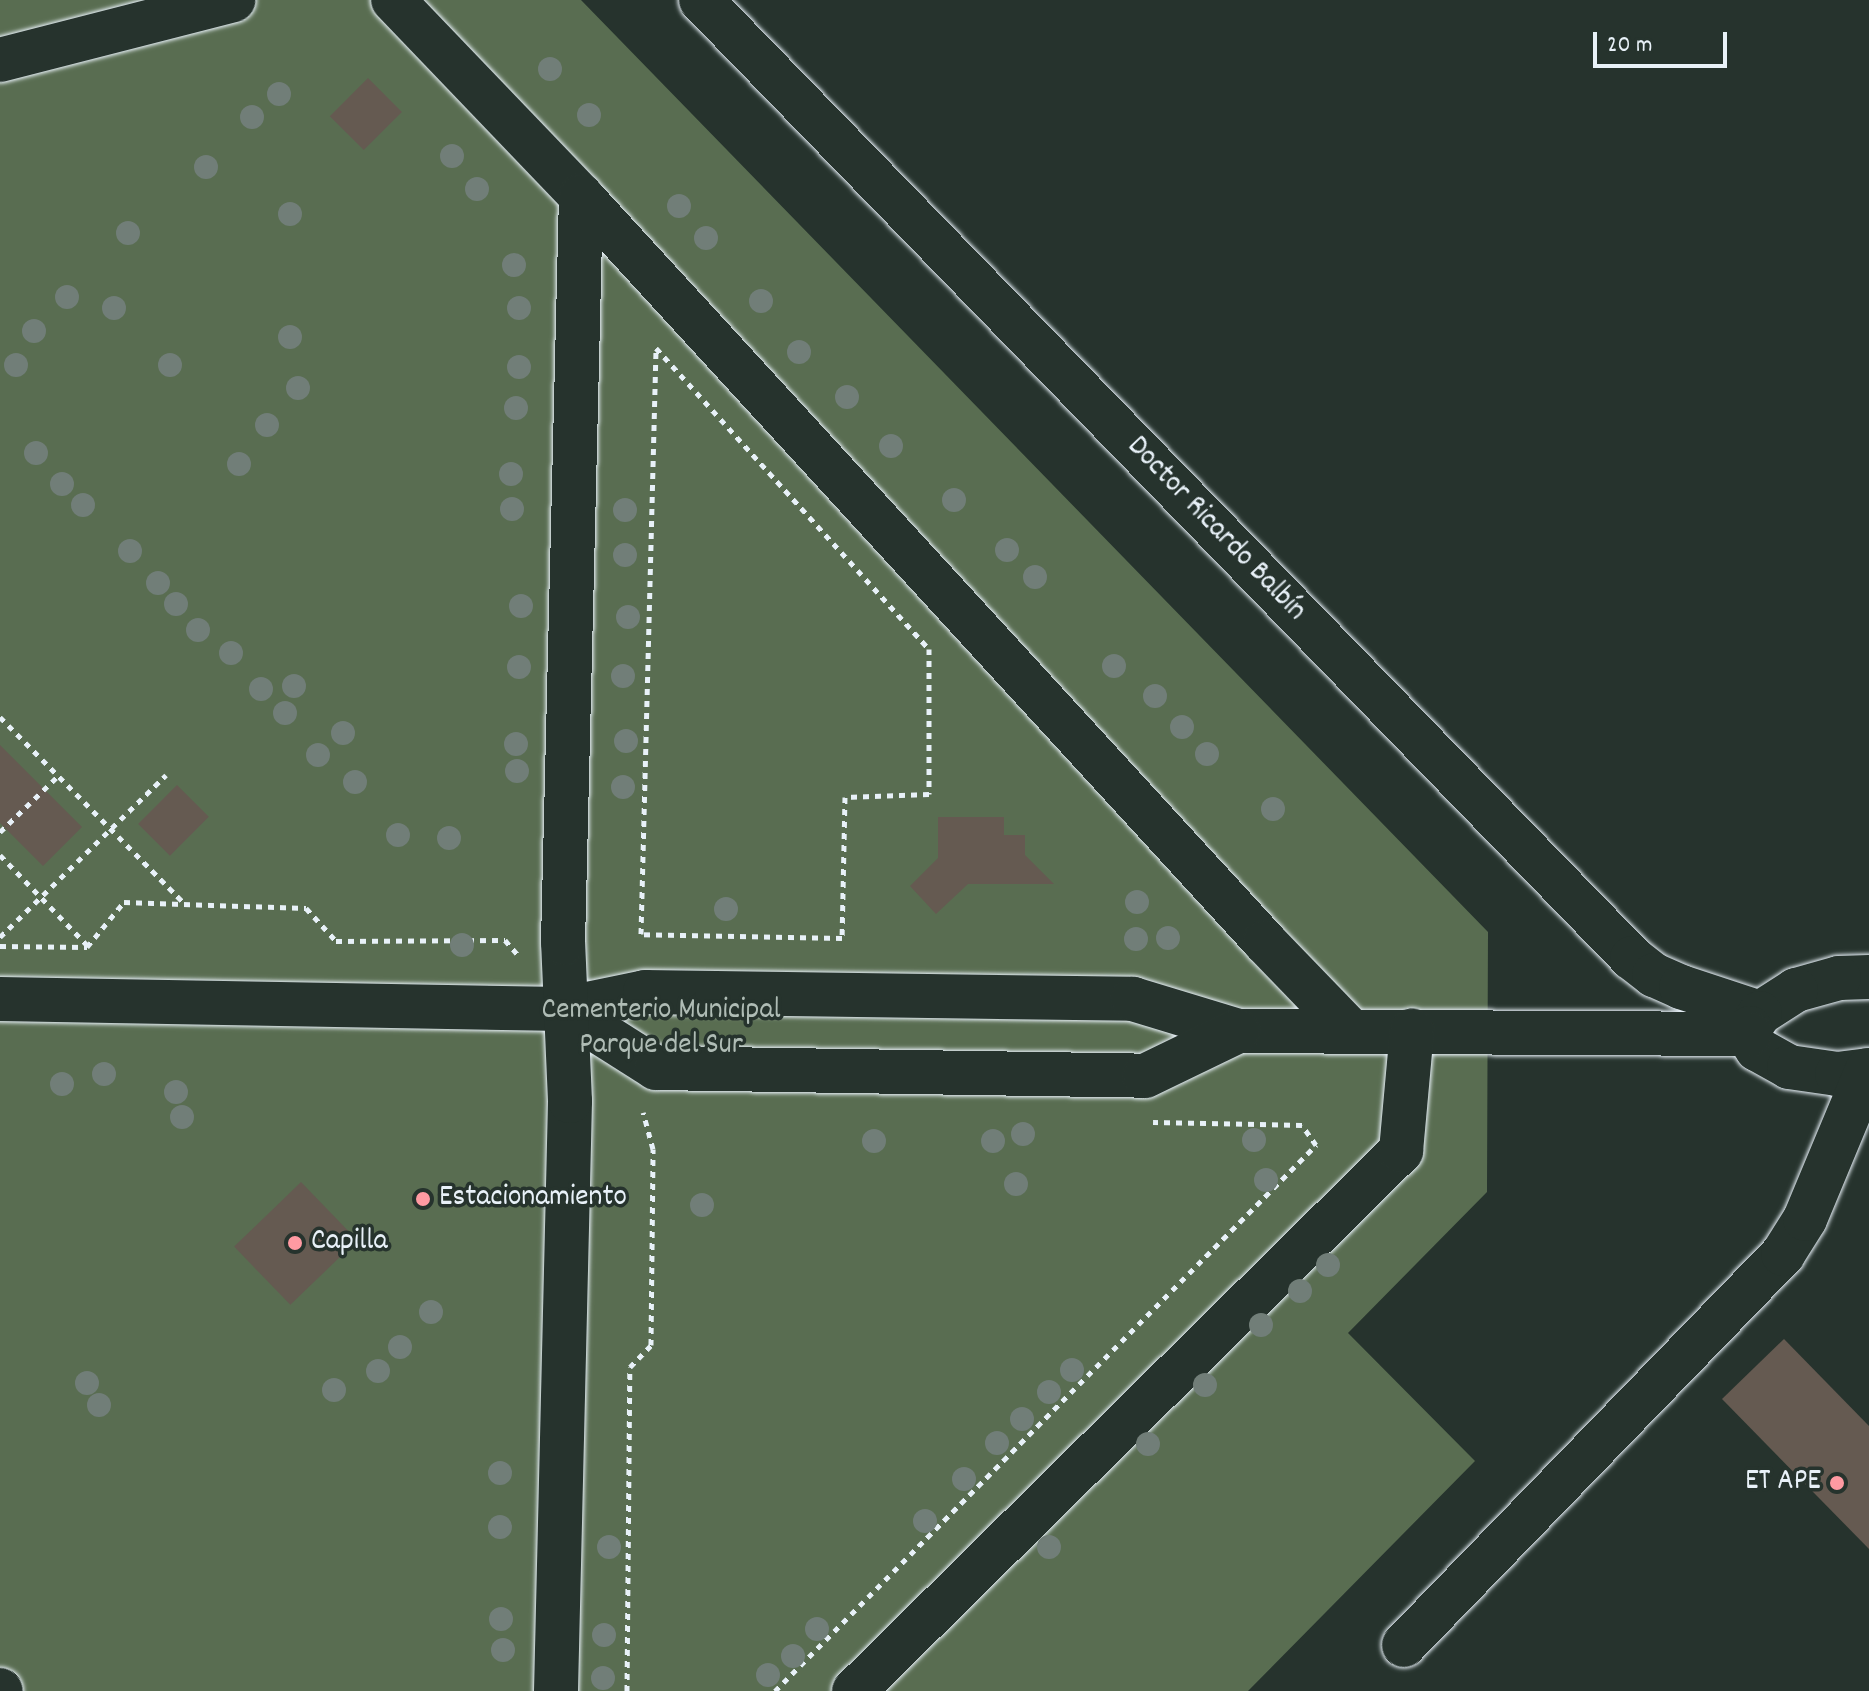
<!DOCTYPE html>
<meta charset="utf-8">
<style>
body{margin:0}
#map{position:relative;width:1869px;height:1691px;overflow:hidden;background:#26332d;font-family:Dekko,sans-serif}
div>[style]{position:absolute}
.green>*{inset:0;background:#596d51}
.building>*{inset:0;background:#655a51;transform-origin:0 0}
.path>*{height:5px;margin-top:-2.5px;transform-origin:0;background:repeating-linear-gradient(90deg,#e8f1f8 0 6px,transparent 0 12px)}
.roads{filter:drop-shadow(0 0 2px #e8f1f8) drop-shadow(0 0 2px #e8f1f8)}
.minor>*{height:44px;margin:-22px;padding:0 22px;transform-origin:22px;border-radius:22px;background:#26332d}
.trees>*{width:24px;height:24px;margin:-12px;border-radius:50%;background:#717e78}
.dots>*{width:22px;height:22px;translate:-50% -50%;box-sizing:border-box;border:4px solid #26332d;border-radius:50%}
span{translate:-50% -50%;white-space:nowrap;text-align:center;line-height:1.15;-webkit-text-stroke:7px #26332d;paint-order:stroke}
.street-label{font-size:30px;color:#e8f1f8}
.park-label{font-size:30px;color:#afbcb5}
.poi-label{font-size:30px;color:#e8f1f8}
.left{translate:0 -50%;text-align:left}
.right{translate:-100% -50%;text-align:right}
.scale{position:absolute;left:1593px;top:32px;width:134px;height:36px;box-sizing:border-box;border:4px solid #e8f1f8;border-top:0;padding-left:10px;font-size:24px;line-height:28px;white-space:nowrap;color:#e8f1f8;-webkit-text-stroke:6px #26332d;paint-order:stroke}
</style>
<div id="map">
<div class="green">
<i style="clip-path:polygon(0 0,581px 0,1488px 932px,1487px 1192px,1348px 1333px,1475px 1461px,1248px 1691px,0 1691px)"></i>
</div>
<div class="building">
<i style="left:368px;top:78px;width:48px;height:54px;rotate:45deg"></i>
<i style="clip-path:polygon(0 745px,82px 827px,43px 866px,0 823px)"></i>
<i style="left:177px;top:785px;width:45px;height:55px;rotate:45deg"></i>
<i style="clip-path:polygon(938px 817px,1004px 817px,1004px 835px,1025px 835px,1025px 855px,1054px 884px,968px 884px,936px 914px,910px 886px,938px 858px)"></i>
<i style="left:301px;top:1182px;width:81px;height:93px;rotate:46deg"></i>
<i style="clip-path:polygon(1784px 1339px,1869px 1426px,1869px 1549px,1722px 1399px)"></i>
</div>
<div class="path">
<i style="left:656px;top:348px;width:406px;rotate:47.8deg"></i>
<i style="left:929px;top:649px;width:145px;rotate:90deg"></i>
<i style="left:929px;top:794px;width:84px;rotate:178deg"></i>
<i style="left:845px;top:797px;width:141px;rotate:91.2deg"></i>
<i style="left:842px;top:938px;width:201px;rotate:-178.9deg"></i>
<i style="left:641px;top:934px;width:586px;rotate:-88.53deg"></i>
<i style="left:0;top:717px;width:263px;rotate:45.3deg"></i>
<i style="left:0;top:832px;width:81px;rotate:-44deg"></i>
<i style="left:0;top:855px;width:127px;rotate:46deg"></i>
<i style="left:0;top:937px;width:232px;rotate:-44.3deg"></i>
<i style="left:0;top:946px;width:87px;rotate:0.7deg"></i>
<i style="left:87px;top:947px;width:58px;rotate:-50.6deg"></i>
<i style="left:124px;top:902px;width:182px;rotate:1.9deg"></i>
<i style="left:306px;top:908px;width:45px;rotate:47.7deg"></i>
<i style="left:336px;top:941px;width:169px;rotate:-0.3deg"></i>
<i style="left:505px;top:940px;width:21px;rotate:49deg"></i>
<i style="left:627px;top:1691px;width:324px;rotate:-89.5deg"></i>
<i style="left:630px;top:1367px;width:30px;rotate:-46deg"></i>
<i style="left:651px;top:1345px;width:196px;rotate:-89.4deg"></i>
<i style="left:653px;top:1149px;width:38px;rotate:-105deg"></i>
<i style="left:775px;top:1691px;width:769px;rotate:-45.26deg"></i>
<i style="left:1316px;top:1145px;width:24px;rotate:-125deg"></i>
<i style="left:1302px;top:1125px;width:149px;rotate:-178.8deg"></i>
</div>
<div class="roads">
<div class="minor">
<i style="left:393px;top:0;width:272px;rotate:46.2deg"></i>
<i style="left:581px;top:196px;width:1012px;rotate:47.48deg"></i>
<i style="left:1265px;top:942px;width:124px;rotate:46deg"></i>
<i style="left:701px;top:0;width:1336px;rotate:45.82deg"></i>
<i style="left:1632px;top:958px;width:28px;rotate:38deg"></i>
<i style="left:1654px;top:975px;width:30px;rotate:24deg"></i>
<i style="left:1681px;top:987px;width:83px;rotate:18.2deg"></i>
<i style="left:0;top:60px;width:241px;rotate:-14.4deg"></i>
<i style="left:1869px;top:977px;width:30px;rotate:178deg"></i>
<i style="left:1839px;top:978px;width:45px;rotate:164.4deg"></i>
<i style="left:1796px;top:990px;width:43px;rotate:147.4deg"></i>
<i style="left:1760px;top:1013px;width:18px;rotate:124deg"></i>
<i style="left:1750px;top:1028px;width:12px;rotate:85deg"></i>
<i style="left:1751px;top:1040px;width:11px;rotate:56deg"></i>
<i style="left:1757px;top:1049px;width:37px;rotate:29deg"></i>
<i style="left:1789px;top:1067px;width:49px;rotate:8.3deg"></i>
<i style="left:1837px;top:1074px;width:32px;rotate:-7deg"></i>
<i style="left:0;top:999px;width:563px;rotate:1.02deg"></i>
<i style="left:563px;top:1009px;width:84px;rotate:-11.7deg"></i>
<i style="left:645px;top:992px;width:488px;rotate:0.8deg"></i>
<i style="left:1133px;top:999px;width:110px;rotate:16.9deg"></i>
<i style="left:1238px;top:1031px;width:512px;rotate:0.34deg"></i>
<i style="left:563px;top:1009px;width:110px;rotate:32.4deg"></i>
<i style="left:656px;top:1068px;width:489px;rotate:0.9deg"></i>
<i style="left:1145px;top:1076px;width:103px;rotate:-25.8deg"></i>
<i style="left:1404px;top:1645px;width:545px;rotate:-45.89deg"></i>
<i style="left:1783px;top:1254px;width:41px;rotate:-57.8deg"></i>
<i style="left:1805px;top:1219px;width:161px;rotate:-67.4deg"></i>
<i style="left:0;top:1690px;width:1px;rotate:45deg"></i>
<i style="left:556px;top:1691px;width:590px;rotate:-88.64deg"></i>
<i style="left:570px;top:1101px;width:158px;rotate:-92.5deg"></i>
<i style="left:563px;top:943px;width:747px;rotate:-88.62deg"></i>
<i style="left:854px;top:1691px;width:769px;rotate:-44.63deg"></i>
<i style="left:1401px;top:1151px;width:121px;rotate:-84.8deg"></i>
</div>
</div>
<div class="trees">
<i style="left:550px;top:69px"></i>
<i style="left:279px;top:94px"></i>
<i style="left:589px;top:115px"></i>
<i style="left:252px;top:117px"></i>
<i style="left:452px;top:156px"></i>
<i style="left:206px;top:167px"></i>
<i style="left:477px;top:189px"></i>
<i style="left:679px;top:206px"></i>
<i style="left:290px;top:214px"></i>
<i style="left:128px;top:233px"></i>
<i style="left:706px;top:238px"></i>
<i style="left:514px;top:265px"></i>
<i style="left:67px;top:297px"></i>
<i style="left:761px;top:301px"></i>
<i style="left:114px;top:308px"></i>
<i style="left:519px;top:308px"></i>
<i style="left:34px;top:331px"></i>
<i style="left:290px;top:337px"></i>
<i style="left:799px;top:352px"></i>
<i style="left:16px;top:365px"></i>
<i style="left:170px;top:365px"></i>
<i style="left:519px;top:367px"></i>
<i style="left:298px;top:388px"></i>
<i style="left:847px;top:397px"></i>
<i style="left:516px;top:408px"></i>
<i style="left:267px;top:425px"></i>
<i style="left:891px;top:446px"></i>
<i style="left:36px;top:453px"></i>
<i style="left:239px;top:464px"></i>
<i style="left:511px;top:474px"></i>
<i style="left:62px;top:484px"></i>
<i style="left:954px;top:500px"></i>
<i style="left:83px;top:505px"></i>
<i style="left:512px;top:509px"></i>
<i style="left:625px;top:510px"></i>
<i style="left:1007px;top:550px"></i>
<i style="left:130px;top:551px"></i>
<i style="left:625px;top:555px"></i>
<i style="left:1035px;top:577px"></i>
<i style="left:158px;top:583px"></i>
<i style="left:176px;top:604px"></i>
<i style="left:521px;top:606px"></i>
<i style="left:628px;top:617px"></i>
<i style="left:198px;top:630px"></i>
<i style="left:231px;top:653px"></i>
<i style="left:1114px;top:666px"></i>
<i style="left:519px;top:667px"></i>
<i style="left:623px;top:676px"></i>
<i style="left:294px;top:686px"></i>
<i style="left:261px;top:689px"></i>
<i style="left:1155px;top:696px"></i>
<i style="left:285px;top:713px"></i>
<i style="left:1182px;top:727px"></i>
<i style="left:343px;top:733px"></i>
<i style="left:626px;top:741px"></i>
<i style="left:516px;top:744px"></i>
<i style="left:1207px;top:754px"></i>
<i style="left:318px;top:755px"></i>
<i style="left:517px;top:771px"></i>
<i style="left:355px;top:782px"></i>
<i style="left:623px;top:787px"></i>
<i style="left:1273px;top:809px"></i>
<i style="left:398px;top:835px"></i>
<i style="left:449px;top:838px"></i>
<i style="left:1137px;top:902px"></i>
<i style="left:726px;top:909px"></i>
<i style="left:1168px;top:938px"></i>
<i style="left:1136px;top:939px"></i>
<i style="left:462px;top:945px"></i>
<i style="left:104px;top:1074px"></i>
<i style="left:62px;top:1084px"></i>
<i style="left:176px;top:1092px"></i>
<i style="left:182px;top:1117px"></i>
<i style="left:1023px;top:1134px"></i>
<i style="left:1254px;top:1140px"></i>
<i style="left:874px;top:1141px"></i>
<i style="left:993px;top:1141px"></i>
<i style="left:1266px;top:1180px"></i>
<i style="left:1016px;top:1184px"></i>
<i style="left:702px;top:1205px"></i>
<i style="left:1328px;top:1265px"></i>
<i style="left:1300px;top:1291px"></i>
<i style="left:431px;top:1312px"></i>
<i style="left:1261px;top:1325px"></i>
<i style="left:400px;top:1347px"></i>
<i style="left:1072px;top:1370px"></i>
<i style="left:378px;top:1371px"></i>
<i style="left:87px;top:1383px"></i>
<i style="left:1205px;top:1385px"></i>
<i style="left:334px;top:1390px"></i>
<i style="left:1049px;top:1392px"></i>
<i style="left:99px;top:1405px"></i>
<i style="left:1022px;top:1419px"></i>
<i style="left:997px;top:1443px"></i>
<i style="left:1148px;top:1444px"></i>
<i style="left:500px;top:1473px"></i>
<i style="left:964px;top:1479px"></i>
<i style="left:925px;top:1521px"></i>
<i style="left:500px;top:1527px"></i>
<i style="left:609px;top:1547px"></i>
<i style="left:1049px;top:1547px"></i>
<i style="left:501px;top:1619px"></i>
<i style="left:817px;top:1629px"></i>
<i style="left:604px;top:1635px"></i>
<i style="left:503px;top:1650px"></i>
<i style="left:793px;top:1656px"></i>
<i style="left:768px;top:1675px"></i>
<i style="left:603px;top:1678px"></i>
</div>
<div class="dots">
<i style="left:423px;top:1199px;background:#ff9aa2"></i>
<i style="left:295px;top:1243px;background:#ff9aa2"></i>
<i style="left:1837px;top:1483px;background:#ff9aa2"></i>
</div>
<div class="street-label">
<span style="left:1215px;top:530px;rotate:46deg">Doctor Ricardo Balbín</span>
</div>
<div class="park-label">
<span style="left:661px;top:1029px">Cementerio Municipal<br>Parque del Sur</span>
</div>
<div class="poi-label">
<span class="left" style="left:439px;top:1199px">Estacionamiento</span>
<span class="left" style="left:311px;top:1243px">Capilla</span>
<span class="right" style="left:1821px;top:1483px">ET APE</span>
</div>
<div class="scale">20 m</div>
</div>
